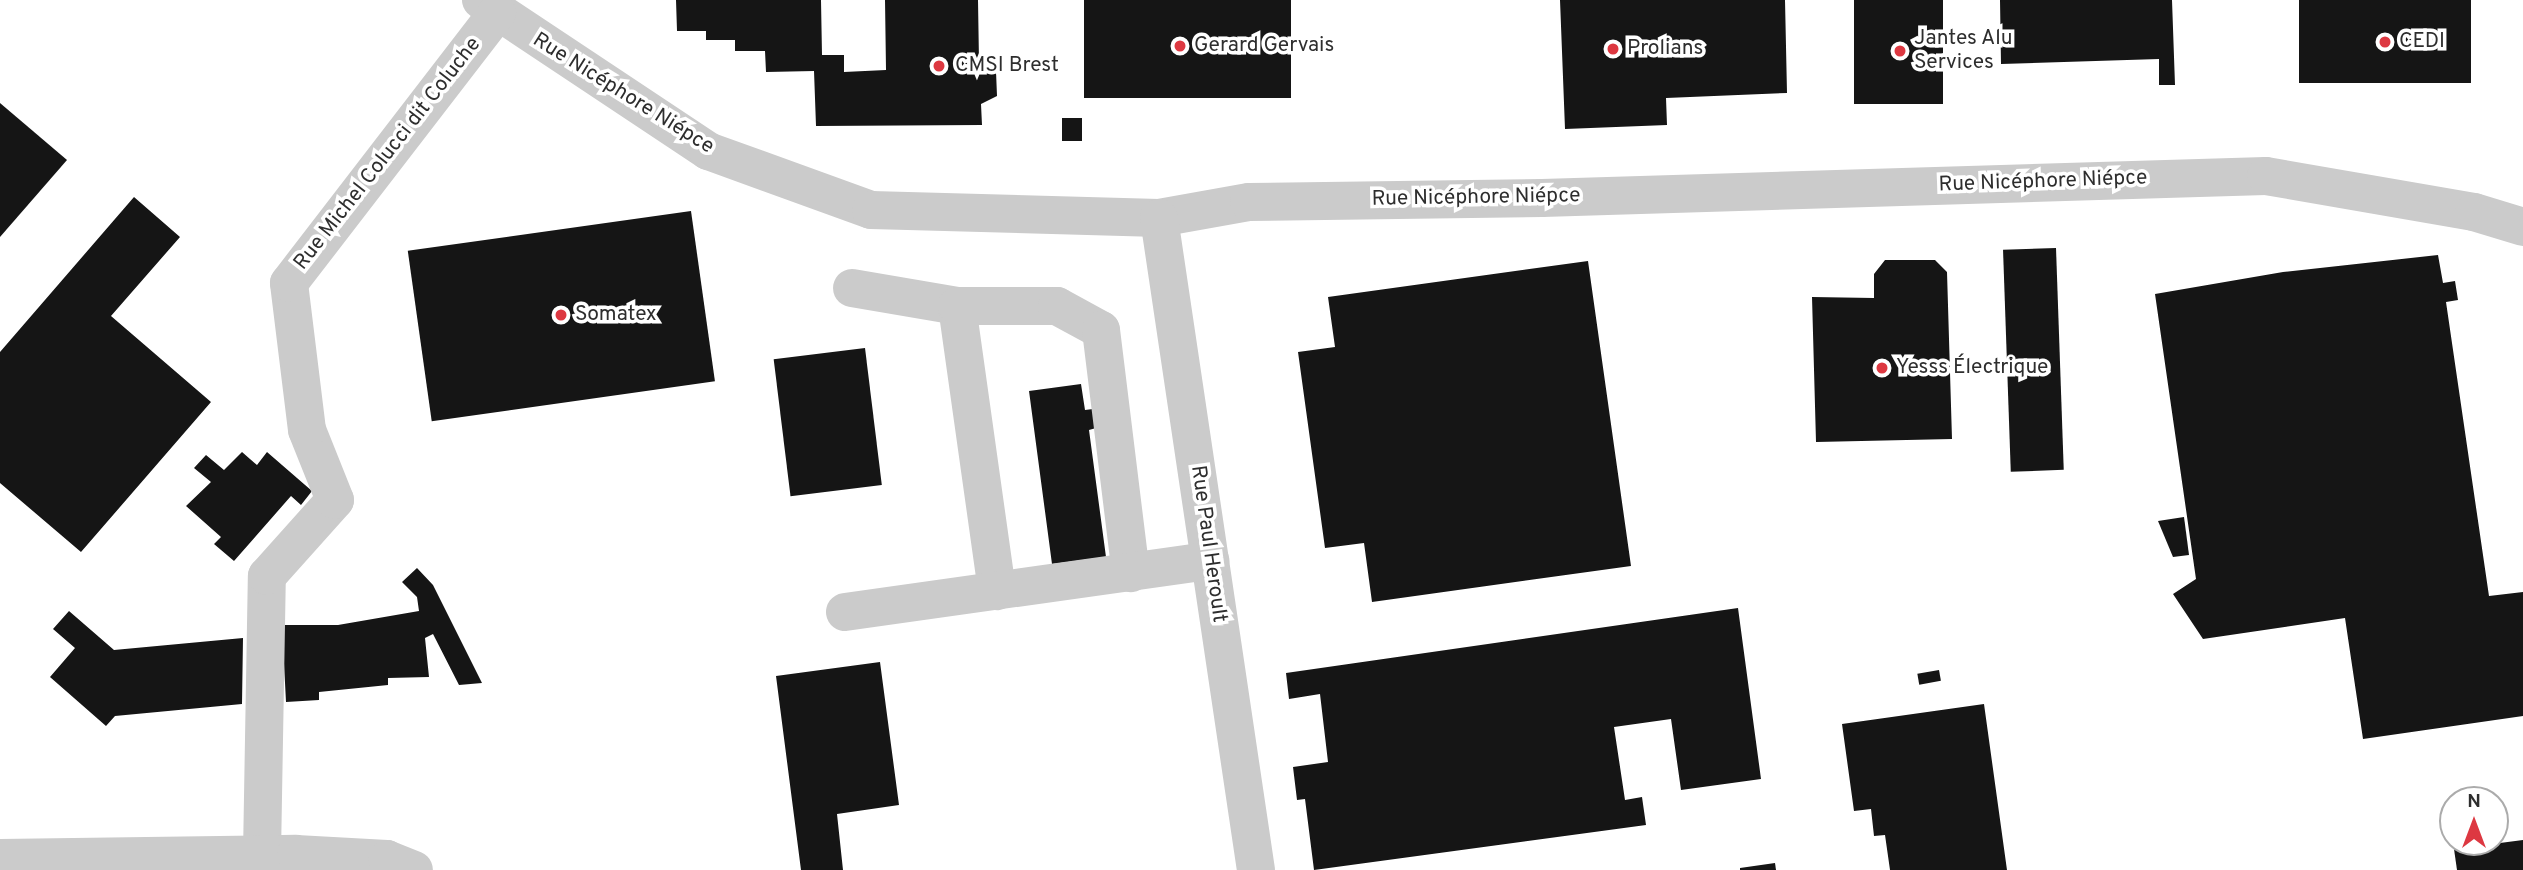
<!DOCTYPE html>
<meta charset="utf-8">
<style>
body{margin:0}
#map{position:relative;width:2523px;height:870px;overflow:hidden;background:#fff;font-family:Overpass,sans-serif}
div>[style]{position:absolute}
.building>*{inset:0;background:#151515;transform-origin:0 0}
.minor>*{height:38px;margin:-19px;padding:0 19px;transform-origin:19px;border-radius:19px;background:#cbcbcb}
.dots>*{width:19px;height:19px;translate:-50% -50%;box-sizing:border-box;border:4px solid #fff;border-radius:50%}
span{translate:-50% -50%;white-space:nowrap;text-align:center;line-height:1.15;-webkit-text-stroke:7px #fff;paint-order:stroke}
.poi-label{font-size:21px;color:#2e2e2e}
.left{translate:0 -50%;text-align:left}
.street-label{font-size:21px;color:#2e2e2e}
.north{position:absolute;left:2439px;top:786px;width:70px;height:70px;box-sizing:border-box;background:#fff;border:2px solid #ababab;border-radius:50%;rotate:0deg;font-size:19px;font-weight:700;line-height:28px;text-align:center;color:#2e2e2e}
.north::after{content:'';display:block;margin:auto;width:24px;height:32px;background:#dd3841;clip-path:polygon(50% 0,100% 100%,50% 72%,0 100%)}
</style>
<div id="map">
<div class="building">
<i style="clip-path:polygon(676px 0,821px 0,822px 55px,844px 55px,844px 72px,886px 70px,885px 0,978px 0,979px 62px,996px 71px,997px 96px,981px 104px,982px 125px,816px 126px,814px 71px,766px 72px,765px 51px,735px 51px,735px 40px,706px 40px,706px 31px,677px 31px)"></i>
<i style="left:1084px;top:0;width:207px;height:98px"></i>
<i style="clip-path:polygon(1560px 0,1785px 0,1787px 93px,1666px 98px,1667px 125px,1565px 129px)"></i>
<i style="left:1854px;top:0;width:89px;height:104px"></i>
<i style="clip-path:polygon(2000px 0,2172px 0,2175px 85px,2159px 85px,2159px 59px,2001px 64px)"></i>
<i style="left:2299px;top:0;width:172px;height:83px"></i>
<i style="clip-path:polygon(0 103px,67px 160px,0 237px)"></i>
<i style="left:1062px;top:118px;width:20px;height:23px"></i>
<i style="clip-path:polygon(134px 197px,180px 237px,111px 316px,211px 402px,81px 552px,0 483px,0 352px)"></i>
<i style="left:691px;top:211px;width:172px;height:286px;rotate:82deg"></i>
<i style="left:2056px;top:248px;width:222px;height:53px;rotate:88deg"></i>
<i style="clip-path:polygon(2438px 255px,2443px 283px,2455px 281px,2458px 300px,2446px 302px,2489px 596px,2523px 592px,2523px 716px,2363px 739px,2345px 618px,2203px 639px,2173px 594px,2196px 579px,2155px 294px,2283px 272px)"></i>
<i style="clip-path:polygon(1885px 260px,1935px 260px,1947px 272px,1952px 439px,1816px 442px,1812px 297px,1874px 298px,1874px 274px)"></i>
<i style="clip-path:polygon(1588px 261px,1631px 566px,1372px 602px,1364px 543px,1325px 548px,1298px 352px,1335px 347px,1328px 297px)"></i>
<i style="left:865px;top:348px;width:138px;height:92px;rotate:83deg"></i>
<i style="clip-path:polygon(1081px 384px,1085px 410px,1093px 409px,1096px 428px,1089px 430px,1106px 557px,1052px 564px,1029px 391px)"></i>
<i style="clip-path:polygon(242px 452px,257px 465px,267px 452px,312px 491px,301px 505px,291px 496px,234px 561px,214px 544px,221px 537px,186px 506px,211px 482px,194px 468px,206px 455px,224px 470px)"></i>
<i style="clip-path:polygon(2184px 517px,2189px 555px,2173px 557px,2158px 521px)"></i>
<i style="clip-path:polygon(417px 568px,433px 585px,482px 683px,459px 685px,433px 634px,425px 638px,429px 677px,388px 678px,388px 685px,319px 692px,319px 700px,286px 702px,282px 625px,338px 625px,419px 611px,417px 597px,402px 582px)"></i>
<i style="clip-path:polygon(1738px 608px,1761px 779px,1681px 790px,1671px 719px,1614px 727px,1625px 800px,1642px 797px,1646px 825px,1314px 870px,1305px 799px,1297px 800px,1293px 767px,1328px 762px,1320px 694px,1289px 699px,1286px 673px)"></i>
<i style="clip-path:polygon(69px 611px,114px 650px,243px 638px,242px 704px,115px 716px,106px 726px,50px 677px,75px 648px,53px 629px)"></i>
<i style="clip-path:polygon(880px 662px,899px 805px,837px 814px,843px 870px,801px 870px,776px 676px)"></i>
<i style="left:1939px;top:670px;width:11px;height:22px;rotate:80deg"></i>
<i style="clip-path:polygon(1984px 704px,2007px 870px,1890px 870px,1885px 835px,1874px 836px,1871px 809px,1854px 811px,1842px 724px)"></i>
<i style="clip-path:polygon(2523px 840px,2523px 870px,2457px 870px,2454px 849px)"></i>
<i style="clip-path:polygon(1775px 863px,1776px 870px,1740px 870px,1740px 868px)"></i>
</div>
<div class="minor">
<i style="left:481px;top:0;width:273px;rotate:33.6deg"></i>
<i style="left:708px;top:151px;width:173px;rotate:19.9deg"></i>
<i style="left:871px;top:210px;width:288px;rotate:1.6deg"></i>
<i style="left:1159px;top:218px;width:91px;rotate:-10.1deg"></i>
<i style="left:1249px;top:202px;width:293px;rotate:-0.8deg"></i>
<i style="left:1542px;top:198px;width:724px;rotate:-1.74deg"></i>
<i style="left:2266px;top:176px;width:211px;rotate:9.8deg"></i>
<i style="left:2474px;top:212px;width:51px;rotate:17deg"></i>
<i style="left:1159px;top:218px;width:659px;rotate:81.54deg"></i>
<i style="left:852px;top:288px;width:107px;rotate:9.7deg"></i>
<i style="left:957px;top:306px;width:288px;rotate:82deg"></i>
<i style="left:957px;top:306px;width:100px"></i>
<i style="left:1057px;top:306px;width:50px;rotate:28.6deg"></i>
<i style="left:1101px;top:330px;width:245px;rotate:83deg"></i>
<i style="left:845px;top:612px;width:369px;rotate:-8deg"></i>
<i style="left:262px;top:854px;width:278px;rotate:-89deg"></i>
<i style="left:267px;top:576px;width:102px;rotate:-48.2deg"></i>
<i style="left:335px;top:500px;width:75px;rotate:-111.8deg"></i>
<i style="left:307px;top:430px;width:148px;rotate:-97deg"></i>
<i style="left:289px;top:283px;width:341px;rotate:-52.4deg"></i>
<i style="left:0;top:858px;width:296px;rotate:-0.8deg"></i>
<i style="left:296px;top:854px;width:91px;rotate:3.1deg"></i>
<i style="left:387px;top:859px;width:29px;rotate:22deg"></i>
</div>
<div class="dots">
<i style="left:2385px;top:42px;background:#dd3841"></i>
<i style="left:1180px;top:46px;background:#dd3841"></i>
<i style="left:1613px;top:49px;background:#dd3841"></i>
<i style="left:1900px;top:51px;background:#dd3841"></i>
<i style="left:939px;top:66px;background:#dd3841"></i>
<i style="left:561px;top:315px;background:#dd3841"></i>
<i style="left:1882px;top:368px;background:#dd3841"></i>
</div>
<div class="poi-label">
<span class="left" style="left:1914px;top:51px">Jantes Alu<br>Services</span>
<span class="left" style="left:2399px;top:42px">CEDI</span>
<span class="left" style="left:1194px;top:46px">Gerard Gervais</span>
<span class="left" style="left:1627px;top:49px">Prolians</span>
<span class="left" style="left:955px;top:66px">CMSI Brest</span>
<span class="left" style="left:575px;top:315px">Somatex</span>
<span class="left" style="left:1896px;top:368px">Yesss Électrique</span>
</div>
<div class="street-label">
<span style="left:623px;top:94px;rotate:32deg">Rue Nicéphore Niépce</span>
<span style="left:388px;top:154px;rotate:-52deg">Rue Michel Colucci dit Coluche</span>
<span style="left:2043px;top:182px;rotate:-2deg">Rue Nicéphore Niépce</span>
<span style="left:1476px;top:198px;rotate:-1deg">Rue Nicéphore Niépce</span>
<span style="left:1208px;top:544px;rotate:82deg">Rue Paul Heroult</span>
</div>
<div class="north">N</div>
</div>
